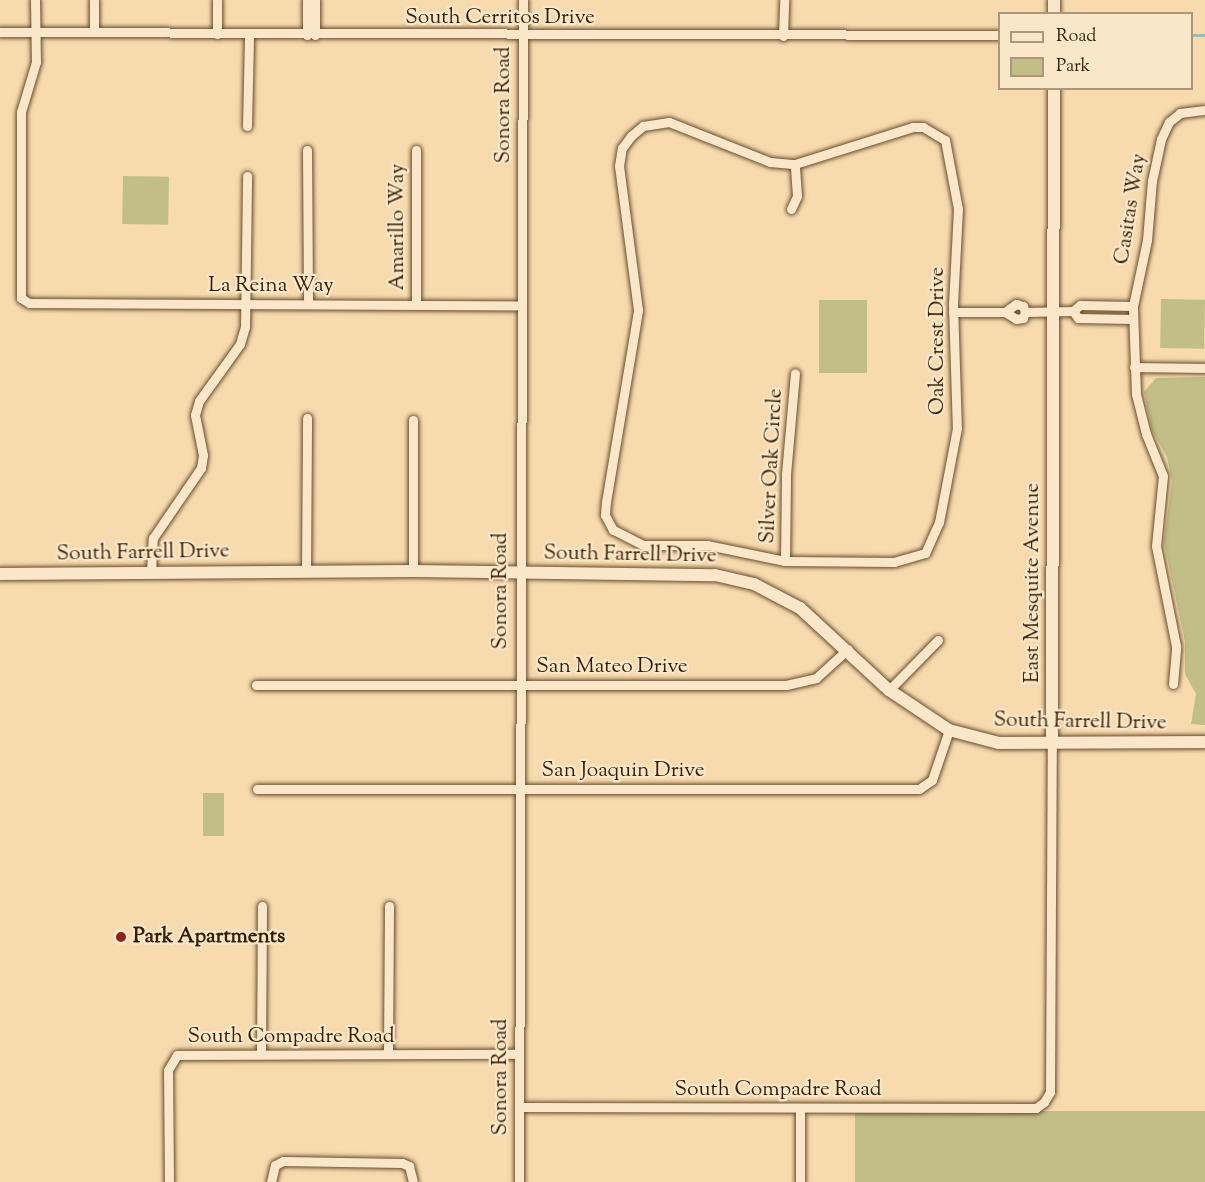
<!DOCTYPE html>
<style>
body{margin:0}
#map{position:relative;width:1205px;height:1182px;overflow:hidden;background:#f7daae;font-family:"Sorts Mill Goudy",serif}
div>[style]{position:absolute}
.green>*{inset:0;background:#c1be88;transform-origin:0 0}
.stream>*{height:3px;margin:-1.5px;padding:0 1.5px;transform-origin:1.5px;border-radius:1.5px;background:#9dbbaa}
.roads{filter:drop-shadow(0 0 2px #684d2c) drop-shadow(0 0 2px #684d2c)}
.street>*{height:9px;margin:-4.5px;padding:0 4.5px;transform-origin:4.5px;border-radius:4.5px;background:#fae7ca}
.secondary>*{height:12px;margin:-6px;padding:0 6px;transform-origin:6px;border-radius:6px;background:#fae7ca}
.dots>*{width:16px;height:16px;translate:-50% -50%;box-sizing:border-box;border:3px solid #fae7ca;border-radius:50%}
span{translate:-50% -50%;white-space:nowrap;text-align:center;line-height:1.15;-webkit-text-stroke:4.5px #fae7ca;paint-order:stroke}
.street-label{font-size:21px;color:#381e00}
.poi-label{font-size:21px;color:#381e00;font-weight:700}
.left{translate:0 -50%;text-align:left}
.legend{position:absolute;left:998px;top:12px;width:195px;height:78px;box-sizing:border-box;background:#fae7ca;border:2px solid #ac9779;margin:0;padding:8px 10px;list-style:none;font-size:18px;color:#381e00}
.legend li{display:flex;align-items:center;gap:12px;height:30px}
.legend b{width:30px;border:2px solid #ac9779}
</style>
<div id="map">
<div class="green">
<i style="left:123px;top:176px;width:46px;height:48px;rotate:1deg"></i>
<i style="left:1161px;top:299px;width:44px;height:49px;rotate:1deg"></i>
<i style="left:819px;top:300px;width:48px;height:73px"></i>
<i style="clip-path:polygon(1205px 377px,1205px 725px,1191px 724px,1196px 694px,1185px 674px,1185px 642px,1164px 542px,1172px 481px,1167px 457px,1152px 430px,1144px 392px,1156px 378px)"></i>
<i style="left:203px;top:793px;width:21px;height:43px"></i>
<i style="left:1205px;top:1111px;width:71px;height:350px;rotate:90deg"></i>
</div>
<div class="stream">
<i style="left:1192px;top:35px;width:13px"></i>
</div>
<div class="roads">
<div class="street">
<i style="left:35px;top:0;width:62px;rotate:89.1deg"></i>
<i style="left:36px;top:62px;width:52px;rotate:106.7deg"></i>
<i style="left:21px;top:112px;width:186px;rotate:90deg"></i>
<i style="left:21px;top:298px;width:9px;rotate:32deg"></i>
<i style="left:29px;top:303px;width:492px;rotate:0.3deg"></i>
<i style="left:94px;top:0;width:32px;rotate:90deg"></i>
<i style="left:307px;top:0;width:35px;rotate:90deg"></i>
<i style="left:315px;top:0;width:35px;rotate:90deg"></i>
<i style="left:0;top:32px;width:1000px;rotate:0.17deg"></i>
<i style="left:217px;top:34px;width:34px;rotate:-90deg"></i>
<i style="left:783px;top:36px;width:36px;rotate:-88deg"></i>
<i style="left:669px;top:122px;width:109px;rotate:21.6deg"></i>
<i style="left:770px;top:162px;width:25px;rotate:5deg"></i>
<i style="left:795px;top:164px;width:124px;rotate:-17.4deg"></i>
<i style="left:913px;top:127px;width:10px"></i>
<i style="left:923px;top:127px;width:26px;rotate:31deg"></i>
<i style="left:945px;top:140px;width:70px;rotate:79.3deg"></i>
<i style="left:958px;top:209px;width:95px;rotate:93deg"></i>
<i style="left:953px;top:304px;width:124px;rotate:88.2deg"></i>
<i style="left:957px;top:428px;width:96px;rotate:100.8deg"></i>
<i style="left:939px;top:522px;width:34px;rotate:114deg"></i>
<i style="left:925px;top:553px;width:32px;rotate:164deg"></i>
<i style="left:894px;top:562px;width:109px;rotate:-179.5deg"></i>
<i style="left:785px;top:561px;width:80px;rotate:-168.4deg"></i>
<i style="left:707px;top:545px;width:64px;rotate:180deg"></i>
<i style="left:643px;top:545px;width:34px;rotate:-153deg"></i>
<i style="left:613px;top:530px;width:17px;rotate:-118deg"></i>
<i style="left:605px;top:515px;width:13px;rotate:-86deg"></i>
<i style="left:606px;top:502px;width:195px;rotate:-80.5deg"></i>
<i style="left:638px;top:310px;width:145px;rotate:-97.5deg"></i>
<i style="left:619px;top:166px;width:18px;rotate:-81deg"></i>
<i style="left:622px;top:148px;width:15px;rotate:-53deg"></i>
<i style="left:631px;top:136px;width:16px;rotate:-40deg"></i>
<i style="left:643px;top:126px;width:26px;rotate:-9deg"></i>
<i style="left:247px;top:126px;width:91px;rotate:-88.7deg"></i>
<i style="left:307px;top:150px;width:153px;rotate:89.6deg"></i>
<i style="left:416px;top:150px;width:155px;rotate:90deg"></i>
<i style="left:791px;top:209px;width:14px;rotate:-65deg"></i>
<i style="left:797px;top:196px;width:32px;rotate:-94deg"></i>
<i style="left:1073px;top:311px;width:9px;rotate:54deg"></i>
<i style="left:1078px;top:318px;width:54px;rotate:1.1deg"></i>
<i style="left:953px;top:312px;width:52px"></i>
<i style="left:1005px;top:312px;width:13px;rotate:32deg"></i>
<i style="left:1016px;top:319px;width:7px;rotate:-8deg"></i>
<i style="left:1023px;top:318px;width:6px;rotate:-72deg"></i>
<i style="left:1025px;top:312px;width:6px;rotate:-108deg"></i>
<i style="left:1023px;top:306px;width:7px;rotate:-164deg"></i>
<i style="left:1016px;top:304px;width:14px;rotate:144deg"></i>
<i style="left:1025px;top:312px;width:48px;rotate:-1.2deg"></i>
<i style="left:1073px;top:311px;width:9px;rotate:-41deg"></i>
<i style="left:1080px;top:305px;width:53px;rotate:1.1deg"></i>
<i style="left:1134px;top:367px;width:71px;rotate:0.8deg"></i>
<i style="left:785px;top:561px;width:87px;rotate:-89.3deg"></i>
<i style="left:786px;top:474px;width:101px;rotate:-84.9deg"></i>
<i style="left:413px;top:571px;width:151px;rotate:-90deg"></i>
<i style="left:151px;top:572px;width:34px;rotate:-87deg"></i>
<i style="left:153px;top:538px;width:85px;rotate:-55.6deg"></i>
<i style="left:201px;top:468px;width:13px;rotate:-81deg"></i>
<i style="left:203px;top:455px;width:41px;rotate:-101.3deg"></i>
<i style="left:195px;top:415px;width:15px;rotate:-74deg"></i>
<i style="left:199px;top:401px;width:70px;rotate:-54.3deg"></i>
<i style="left:240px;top:344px;width:18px;rotate:-74deg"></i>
<i style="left:245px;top:327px;width:151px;rotate:-89.2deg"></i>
<i style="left:306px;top:572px;width:154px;rotate:-89.6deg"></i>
<i style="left:1173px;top:684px;width:38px;rotate:-85deg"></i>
<i style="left:1176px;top:646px;width:102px;rotate:-101.3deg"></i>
<i style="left:1156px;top:546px;width:70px;rotate:-84.3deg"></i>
<i style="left:1163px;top:476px;width:45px;rotate:-112deg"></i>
<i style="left:1146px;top:434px;width:41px;rotate:-104deg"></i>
<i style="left:1136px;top:394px;width:88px;rotate:-92deg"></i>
<i style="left:1133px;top:306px;width:67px;rotate:-78deg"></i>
<i style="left:1147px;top:240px;width:59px;rotate:-85.2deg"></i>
<i style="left:1152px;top:181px;width:43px;rotate:-77.9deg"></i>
<i style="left:1161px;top:139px;width:19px;rotate:-65deg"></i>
<i style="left:1169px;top:122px;width:14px;rotate:-39deg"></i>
<i style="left:1180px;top:113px;width:25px;rotate:-7deg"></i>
<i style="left:256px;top:685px;width:530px"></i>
<i style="left:786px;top:685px;width:31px;rotate:-13deg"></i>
<i style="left:816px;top:678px;width:43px;rotate:-42.2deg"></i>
<i style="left:889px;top:690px;width:70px;rotate:-45.6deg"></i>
<i style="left:257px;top:789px;width:662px"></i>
<i style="left:919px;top:789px;width:16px;rotate:-35deg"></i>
<i style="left:932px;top:780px;width:53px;rotate:-71.2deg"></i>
<i style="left:261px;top:1054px;width:148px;rotate:-89.6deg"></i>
<i style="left:388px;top:1054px;width:148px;rotate:-89.6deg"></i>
<i style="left:520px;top:1107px;width:516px;rotate:0.11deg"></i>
<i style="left:1036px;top:1108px;width:10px;rotate:-37deg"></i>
<i style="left:1044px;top:1102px;width:12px;rotate:-59deg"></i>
<i style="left:1050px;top:1092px;width:349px;rotate:-89.7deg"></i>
<i style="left:800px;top:1109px;width:73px;rotate:90deg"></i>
<i style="left:169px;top:1182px;width:112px;rotate:-90.5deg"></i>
<i style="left:168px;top:1070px;width:17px;rotate:-59deg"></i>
<i style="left:177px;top:1055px;width:342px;rotate:-0.2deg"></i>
<i style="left:271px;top:1182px;width:17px;rotate:-77deg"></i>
<i style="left:275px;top:1165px;width:9px;rotate:-27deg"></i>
<i style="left:283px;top:1161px;width:119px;rotate:1deg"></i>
<i style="left:402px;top:1163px;width:8px;rotate:23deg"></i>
<i style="left:409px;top:1166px;width:16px;rotate:76deg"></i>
<i style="left:519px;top:1182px;width:1182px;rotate:-89.81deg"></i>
</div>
<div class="secondary">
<i style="left:1054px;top:14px;width:14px;rotate:-90deg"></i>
<i style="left:0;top:574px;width:413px;rotate:-0.4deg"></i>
<i style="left:413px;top:571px;width:302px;rotate:0.8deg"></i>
<i style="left:715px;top:575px;width:40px;rotate:13deg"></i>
<i style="left:754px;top:584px;width:52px;rotate:27.6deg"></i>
<i style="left:800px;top:608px;width:121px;rotate:42.7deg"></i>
<i style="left:889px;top:690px;width:72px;rotate:33.7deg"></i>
<i style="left:949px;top:730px;width:52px;rotate:14.6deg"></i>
<i style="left:999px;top:743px;width:206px;rotate:-0.3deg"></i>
<i style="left:1052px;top:743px;width:655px;rotate:-89.83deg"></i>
</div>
</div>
<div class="dots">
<i style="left:121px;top:937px;background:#8f2418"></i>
</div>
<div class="street-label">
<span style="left:500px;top:18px">South Cerritos Drive</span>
<span style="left:504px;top:105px;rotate:-90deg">Sonora Road</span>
<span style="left:1131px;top:209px;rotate:-81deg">Casitas Way</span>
<span style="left:398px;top:227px;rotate:-90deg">Amarillo Way</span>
<span style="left:271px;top:286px">La Reina Way</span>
<span style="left:938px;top:341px;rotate:-90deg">Oak Crest Drive</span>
<span style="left:772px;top:466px;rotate:-87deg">Silver Oak Circle</span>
<span style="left:143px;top:553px;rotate:-1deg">South Farrell Drive</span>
<span style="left:630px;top:555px;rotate:1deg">South Farrell Drive</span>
<span style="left:1033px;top:583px;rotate:-90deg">East Mesquite Avenue</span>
<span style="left:501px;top:591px;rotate:-90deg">Sonora Road</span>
<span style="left:612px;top:667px">San Mateo Drive</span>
<span style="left:1080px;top:722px;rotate:1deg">South Farrell Drive</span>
<span style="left:623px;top:771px">San Joaquin Drive</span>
<span style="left:291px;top:1037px">South Compadre Road</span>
<span style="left:501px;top:1077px;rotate:-90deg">Sonora Road</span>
<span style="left:778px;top:1090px">South Compadre Road</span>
</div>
<div class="poi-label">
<span class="left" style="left:133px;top:937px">Park Apartments</span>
</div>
<ul class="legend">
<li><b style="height:8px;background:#fae7ca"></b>Road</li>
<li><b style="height:16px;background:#c1be88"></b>Park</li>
</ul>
</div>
